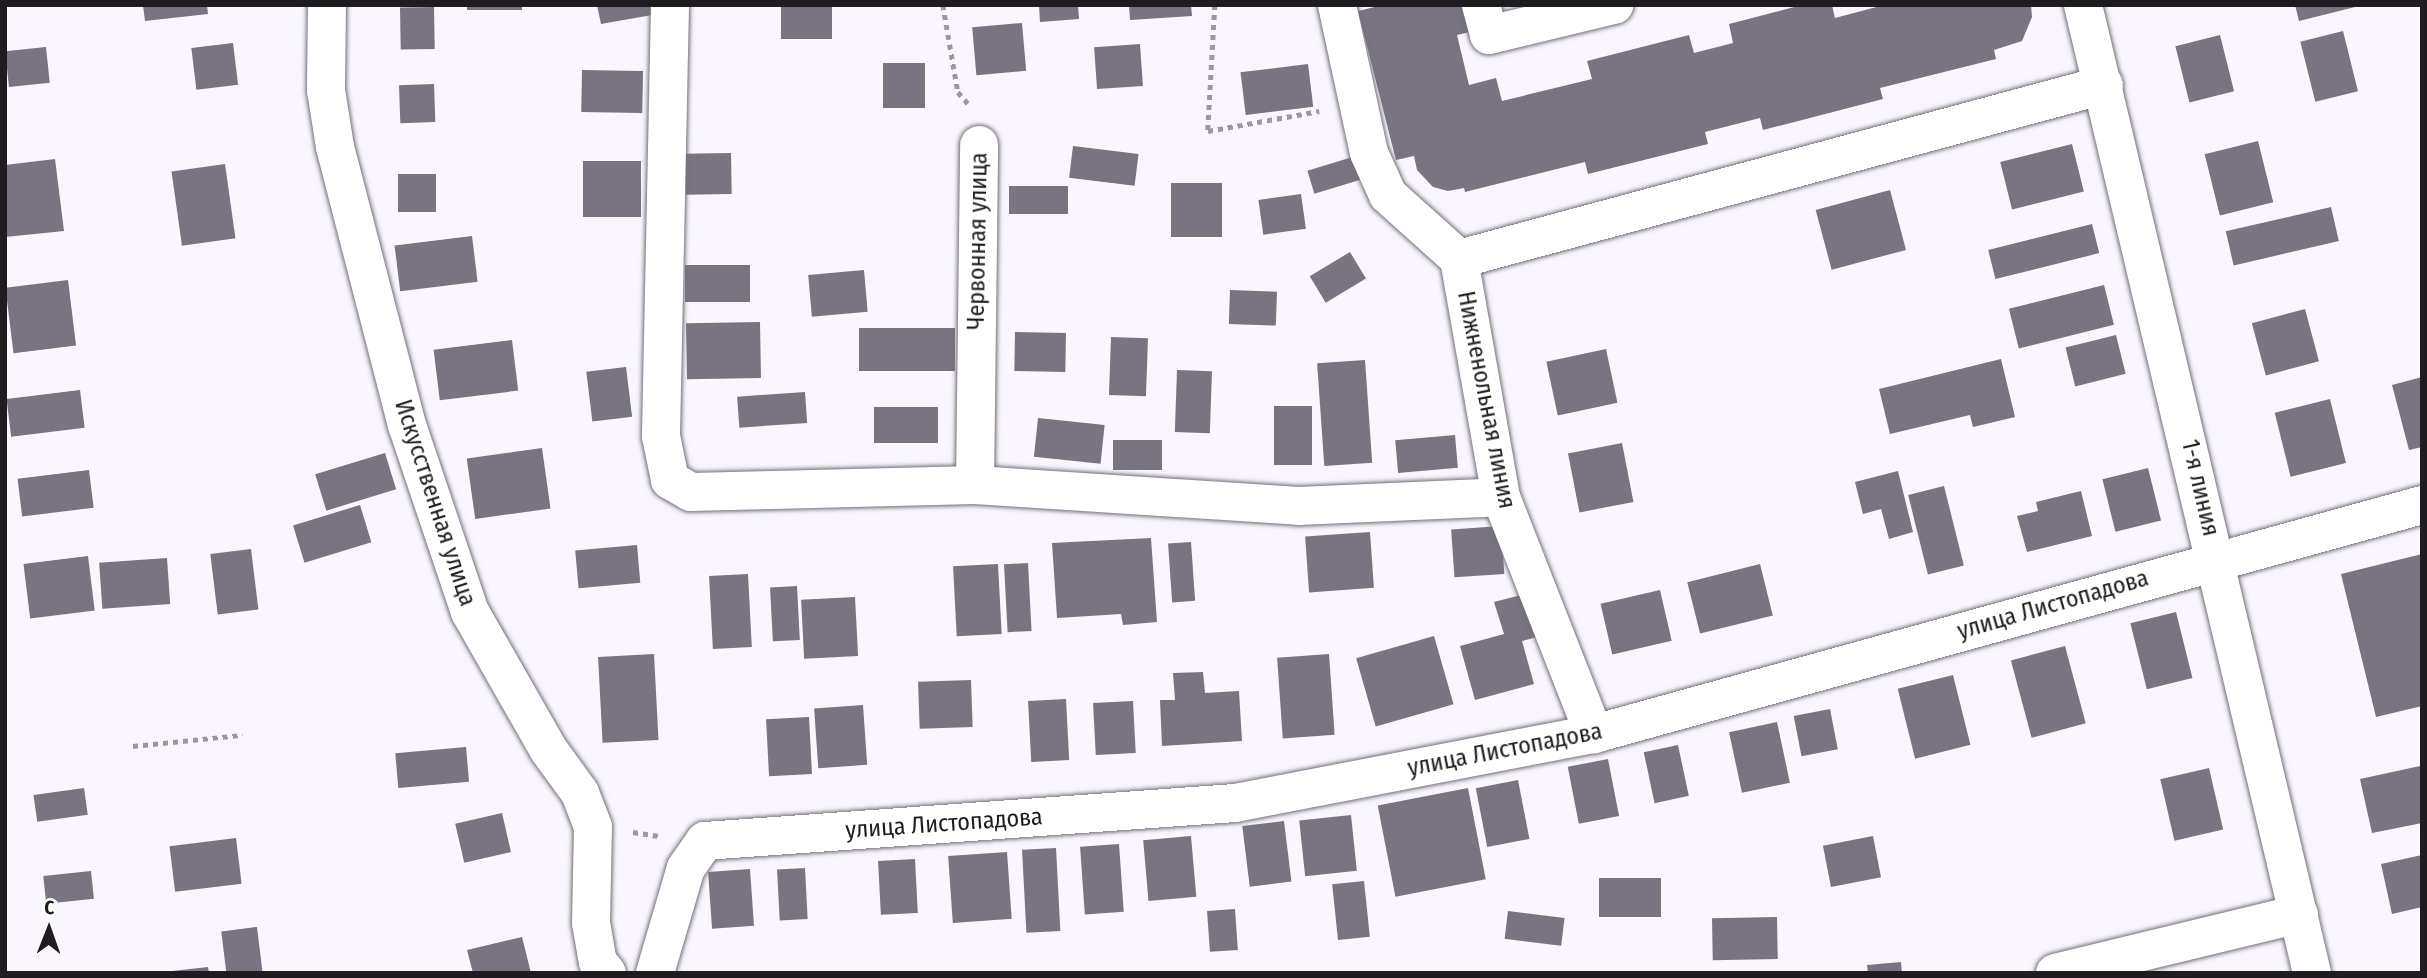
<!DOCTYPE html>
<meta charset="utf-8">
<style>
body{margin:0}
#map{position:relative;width:2427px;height:978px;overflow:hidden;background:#f9f6fd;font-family:"Fira Sans Condensed",sans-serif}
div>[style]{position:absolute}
.building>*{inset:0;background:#7a7381;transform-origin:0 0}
.path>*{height:4.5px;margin-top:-2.25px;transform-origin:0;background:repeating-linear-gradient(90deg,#9b989f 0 5px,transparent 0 10px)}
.roads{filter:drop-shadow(0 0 2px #746e7c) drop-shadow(0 0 2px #746e7c)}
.minor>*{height:38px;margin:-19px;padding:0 19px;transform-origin:19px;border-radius:19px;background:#fff}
span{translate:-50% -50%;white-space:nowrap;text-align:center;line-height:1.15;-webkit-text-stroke:6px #fff;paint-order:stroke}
.street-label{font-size:24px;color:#1e1b21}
.frame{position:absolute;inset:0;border:7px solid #1e1b21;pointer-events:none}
.north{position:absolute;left:14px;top:894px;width:70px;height:70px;-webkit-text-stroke:5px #fff;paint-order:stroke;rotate:1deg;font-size:19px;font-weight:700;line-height:28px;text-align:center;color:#1e1b21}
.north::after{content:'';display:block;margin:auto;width:24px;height:32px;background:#1e1b21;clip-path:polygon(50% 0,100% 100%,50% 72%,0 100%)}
</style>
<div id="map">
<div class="building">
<i style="clip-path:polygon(143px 5px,207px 5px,208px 14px,145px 21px)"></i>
<i style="left:467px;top:5px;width:55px;height:5px"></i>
<i style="clip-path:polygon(597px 5px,650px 5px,652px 15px,601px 24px)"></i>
<i style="left:781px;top:5px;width:51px;height:34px"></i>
<i style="clip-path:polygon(1039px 5px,1078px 5px,1079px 19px,1040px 22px)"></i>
<i style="clip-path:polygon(1129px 5px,1191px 5px,1192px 16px,1130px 20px)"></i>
<i style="clip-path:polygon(1383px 5px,1468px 5px,1474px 31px,1457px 35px,1469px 85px,1496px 78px,1502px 101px,1592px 79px,1587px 61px,1689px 35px,1694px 53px,1733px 43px,1729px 24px,1802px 5px,1832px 5px,1835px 18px,1884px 5px,2031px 5px,2032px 17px,2022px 41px,1994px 50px,1996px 59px,1880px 88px,1883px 99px,1763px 130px,1760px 118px,1705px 132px,1708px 144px,1588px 174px,1585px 162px,1465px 192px,1464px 188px,1448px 191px,1433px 187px,1417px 170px,1414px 156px,1396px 160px,1358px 11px)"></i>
<i style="clip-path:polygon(2295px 5px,2359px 5px,2359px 6px,2299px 21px)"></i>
<i style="left:434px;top:7px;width:42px;height:34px;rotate:89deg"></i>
<i style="left:1022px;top:23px;width:48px;height:50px;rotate:85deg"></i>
<i style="left:2343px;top:31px;width:62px;height:44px;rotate:76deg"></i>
<i style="left:2220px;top:35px;width:58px;height:46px;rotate:76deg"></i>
<i style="left:233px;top:43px;width:42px;height:42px;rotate:83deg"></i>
<i style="left:1140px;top:44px;width:42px;height:46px;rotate:86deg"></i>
<i style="left:46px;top:47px;width:36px;height:41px;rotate:84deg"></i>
<i style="left:883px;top:63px;width:42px;height:45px"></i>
<i style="left:1308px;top:64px;width:43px;height:68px;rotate:83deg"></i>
<i style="left:582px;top:70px;width:61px;height:42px;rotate:1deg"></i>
<i style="left:434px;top:84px;width:38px;height:35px;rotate:88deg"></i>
<i style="left:2258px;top:141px;width:63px;height:55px;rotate:76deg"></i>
<i style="left:2072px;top:144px;width:49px;height:74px;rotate:76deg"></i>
<i style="left:1073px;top:146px;width:66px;height:32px;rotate:7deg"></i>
<i style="left:731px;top:153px;width:41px;height:46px;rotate:89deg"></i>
<i style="left:1359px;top:155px;width:24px;height:54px;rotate:73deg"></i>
<i style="clip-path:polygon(55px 159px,64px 231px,5px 237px,5px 165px)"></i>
<i style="left:583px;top:161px;width:58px;height:56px"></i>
<i style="left:225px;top:164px;width:75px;height:54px;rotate:82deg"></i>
<i style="left:398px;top:174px;width:38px;height:38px"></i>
<i style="left:1171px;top:183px;width:51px;height:54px"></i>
<i style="left:1009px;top:186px;width:59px;height:28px"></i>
<i style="left:1890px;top:190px;width:62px;height:77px;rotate:75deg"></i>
<i style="left:1301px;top:194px;width:35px;height:43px;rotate:82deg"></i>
<i style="left:2331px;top:207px;width:35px;height:108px;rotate:77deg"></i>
<i style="left:2092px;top:224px;width:30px;height:107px;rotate:76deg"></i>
<i style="left:472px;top:236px;width:46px;height:78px;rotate:83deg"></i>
<i style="left:1350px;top:252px;width:31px;height:47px;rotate:59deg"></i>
<i style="left:750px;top:265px;width:37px;height:65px;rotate:90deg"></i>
<i style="left:864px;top:270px;width:42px;height:56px;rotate:85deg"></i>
<i style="left:68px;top:280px;width:66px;height:63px;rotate:83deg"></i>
<i style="left:2104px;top:285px;width:41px;height:98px;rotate:76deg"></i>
<i style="left:1230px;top:290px;width:47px;height:34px;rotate:2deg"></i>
<i style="left:2305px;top:309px;width:54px;height:55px;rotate:75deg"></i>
<i style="left:760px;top:322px;width:56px;height:74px;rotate:89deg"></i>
<i style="left:859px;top:328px;width:96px;height:43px"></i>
<i style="left:1015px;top:332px;width:51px;height:39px;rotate:1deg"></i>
<i style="left:2116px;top:335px;width:40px;height:52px;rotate:76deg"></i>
<i style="left:1111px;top:337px;width:37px;height:58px;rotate:2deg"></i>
<i style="left:512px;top:340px;width:51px;height:79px;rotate:83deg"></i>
<i style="left:1606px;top:349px;width:55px;height:61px;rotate:78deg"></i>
<i style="clip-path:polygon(2001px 359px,2015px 417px,1973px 427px,1970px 415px,1890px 434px,1879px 389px)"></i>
<i style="left:1365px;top:360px;width:103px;height:48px;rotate:86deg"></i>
<i style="left:626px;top:367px;width:50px;height:40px;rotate:83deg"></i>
<i style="left:1177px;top:370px;width:35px;height:62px;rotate:2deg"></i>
<i style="clip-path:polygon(2422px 377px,2422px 447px,2409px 450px,2392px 385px)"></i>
<i style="left:80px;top:390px;width:38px;height:74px;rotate:83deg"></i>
<i style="left:805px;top:392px;width:31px;height:68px;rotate:86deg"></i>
<i style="left:2330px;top:399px;width:66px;height:57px;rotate:76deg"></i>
<i style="left:1274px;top:406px;width:38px;height:59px"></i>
<i style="left:874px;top:407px;width:64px;height:36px"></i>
<i style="left:1038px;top:418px;width:67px;height:39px;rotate:6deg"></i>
<i style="left:1455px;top:435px;width:33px;height:60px;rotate:85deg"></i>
<i style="left:1113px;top:440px;width:49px;height:30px"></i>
<i style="left:1622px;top:443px;width:60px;height:55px;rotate:79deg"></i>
<i style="left:542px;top:448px;width:61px;height:76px;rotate:82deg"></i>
<i style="left:385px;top:453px;width:38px;height:73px;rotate:73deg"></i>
<i style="left:2148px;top:468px;width:54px;height:47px;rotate:76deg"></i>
<i style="left:89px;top:470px;width:38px;height:72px;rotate:83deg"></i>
<i style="clip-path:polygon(1898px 471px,1913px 532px,1889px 539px,1881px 509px,1863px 514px,1855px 482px)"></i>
<i style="left:1944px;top:486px;width:82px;height:37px;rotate:76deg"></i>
<i style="clip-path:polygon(2081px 491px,2092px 536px,2027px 552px,2017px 516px,2038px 511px,2036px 502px)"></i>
<i style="left:360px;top:505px;width:39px;height:70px;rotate:73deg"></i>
<i style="left:1501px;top:526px;width:48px;height:50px;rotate:86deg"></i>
<i style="left:1370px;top:532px;width:56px;height:65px;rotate:86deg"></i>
<i style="clip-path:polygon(1151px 538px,1157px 622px,1123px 625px,1121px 614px,1057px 618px,1052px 543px)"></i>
<i style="left:1191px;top:542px;width:59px;height:23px;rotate:86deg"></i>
<i style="left:637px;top:545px;width:38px;height:62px;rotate:85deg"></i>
<i style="left:251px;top:549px;width:61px;height:41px;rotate:83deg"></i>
<i style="clip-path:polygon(2422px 554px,2422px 706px,2376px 717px,2341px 574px)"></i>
<i style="left:88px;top:556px;width:55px;height:65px;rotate:83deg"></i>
<i style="left:167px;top:558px;width:46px;height:68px;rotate:86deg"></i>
<i style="left:1028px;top:563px;width:68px;height:24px;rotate:87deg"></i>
<i style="left:998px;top:564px;width:70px;height:45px;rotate:87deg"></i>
<i style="left:1760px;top:564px;width:53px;height:75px;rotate:76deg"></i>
<i style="left:748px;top:574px;width:73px;height:39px;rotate:87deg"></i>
<i style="left:797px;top:586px;width:54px;height:27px;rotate:87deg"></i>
<i style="left:1660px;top:590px;width:52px;height:61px;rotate:77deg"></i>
<i style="clip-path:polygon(1525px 594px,1537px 637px,1522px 641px,1534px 684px,1475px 700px,1460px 646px,1504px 634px,1494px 602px)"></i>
<i style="left:855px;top:597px;width:59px;height:54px;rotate:87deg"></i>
<i style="left:2176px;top:612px;width:68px;height:47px;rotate:76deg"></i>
<i style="left:1434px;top:636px;width:71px;height:81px;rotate:74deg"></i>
<i style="left:2065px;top:646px;width:80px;height:56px;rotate:75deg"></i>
<i style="left:654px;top:654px;width:86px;height:56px;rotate:87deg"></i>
<i style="left:1329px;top:654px;width:81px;height:52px;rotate:86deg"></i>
<i style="clip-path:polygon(1203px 672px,1205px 693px,1239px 691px,1242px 741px,1162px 746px,1160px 700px,1175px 700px,1173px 673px)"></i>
<i style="left:1953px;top:675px;width:72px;height:57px;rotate:76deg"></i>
<i style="left:971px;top:680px;width:47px;height:53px;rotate:88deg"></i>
<i style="left:1066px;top:699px;width:61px;height:38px;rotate:87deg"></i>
<i style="left:1133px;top:701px;width:52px;height:40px;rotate:87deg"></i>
<i style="left:863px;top:705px;width:60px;height:49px;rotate:86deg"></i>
<i style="left:1830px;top:709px;width:41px;height:37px;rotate:79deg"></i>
<i style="left:809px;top:717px;width:57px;height:43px;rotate:87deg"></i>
<i style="left:1777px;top:722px;width:62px;height:49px;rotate:78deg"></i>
<i style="left:1678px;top:745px;width:52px;height:35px;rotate:78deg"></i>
<i style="left:466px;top:747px;width:35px;height:71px;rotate:85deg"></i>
<i style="left:1608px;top:759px;width:58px;height:41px;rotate:79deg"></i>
<i style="clip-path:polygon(2420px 766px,2422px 823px,2372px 833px,2360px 779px)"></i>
<i style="left:2209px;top:768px;width:63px;height:50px;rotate:77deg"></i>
<i style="left:1518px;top:780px;width:60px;height:43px;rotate:79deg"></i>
<i style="left:84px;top:788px;width:27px;height:51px;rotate:82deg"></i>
<i style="left:1468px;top:788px;width:93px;height:92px;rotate:79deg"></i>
<i style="left:502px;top:813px;width:40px;height:48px;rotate:77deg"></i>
<i style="left:1351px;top:815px;width:56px;height:52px;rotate:84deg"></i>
<i style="left:1284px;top:821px;width:61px;height:42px;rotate:83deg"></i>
<i style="left:1191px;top:836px;width:61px;height:48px;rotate:85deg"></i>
<i style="left:1873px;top:836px;width:42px;height:51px;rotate:79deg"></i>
<i style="left:236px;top:838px;width:46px;height:67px;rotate:83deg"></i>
<i style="left:1119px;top:844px;width:68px;height:39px;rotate:86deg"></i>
<i style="left:1056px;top:848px;width:83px;height:34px;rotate:87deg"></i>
<i style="left:1007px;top:852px;width:67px;height:59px;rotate:86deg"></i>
<i style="clip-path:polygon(2422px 855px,2422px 907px,2392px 914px,2381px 864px)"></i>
<i style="left:915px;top:859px;width:54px;height:37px;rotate:87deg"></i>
<i style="left:805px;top:868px;width:51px;height:28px;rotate:87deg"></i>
<i style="left:750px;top:869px;width:57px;height:42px;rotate:86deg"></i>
<i style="left:91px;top:871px;width:28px;height:48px;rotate:84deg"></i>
<i style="left:1661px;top:878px;width:39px;height:62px;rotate:90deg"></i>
<i style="left:1364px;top:881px;width:56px;height:32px;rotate:84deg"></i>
<i style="left:1235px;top:909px;width:41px;height:28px;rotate:86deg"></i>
<i style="left:1508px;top:911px;width:57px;height:28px;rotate:7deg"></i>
<i style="left:1777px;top:917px;width:42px;height:65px;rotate:89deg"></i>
<i style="left:257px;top:927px;width:46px;height:36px;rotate:83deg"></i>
<i style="clip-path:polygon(522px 937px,531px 973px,473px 973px,467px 950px)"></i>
<i style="clip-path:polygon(1901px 962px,1902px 973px,1868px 973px,1867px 965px)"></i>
<i style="clip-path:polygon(208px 967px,209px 973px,172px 973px,172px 971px)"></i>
</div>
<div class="path">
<i style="left:943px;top:5px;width:88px;rotate:80.2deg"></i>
<i style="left:958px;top:92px;width:20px;rotate:49deg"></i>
<i style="left:1215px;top:5px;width:126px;rotate:93.2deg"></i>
<i style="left:1208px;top:131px;width:113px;rotate:-10.2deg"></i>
<i style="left:133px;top:746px;width:110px;rotate:-5.8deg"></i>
<i style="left:633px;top:832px;width:26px;rotate:9deg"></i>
</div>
<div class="roads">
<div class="minor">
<i style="left:327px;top:5px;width:85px;rotate:90.7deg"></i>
<i style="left:326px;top:90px;width:58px;rotate:81deg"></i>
<i style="left:335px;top:147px;width:287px;rotate:75.5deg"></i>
<i style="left:407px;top:425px;width:197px;rotate:71.4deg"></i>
<i style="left:470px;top:612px;width:158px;rotate:60.3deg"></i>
<i style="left:548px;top:749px;width:54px;rotate:54deg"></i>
<i style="left:580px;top:793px;width:36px;rotate:69deg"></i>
<i style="left:593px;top:827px;width:96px;rotate:91.2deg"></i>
<i style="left:591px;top:923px;width:40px;rotate:80deg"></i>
<i style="left:598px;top:962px;width:14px;rotate:51deg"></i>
<i style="left:670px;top:5px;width:431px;rotate:91.2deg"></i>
<i style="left:661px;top:436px;width:45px;rotate:78.4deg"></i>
<i style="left:670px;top:480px;width:24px;rotate:30deg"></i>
<i style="left:691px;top:492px;width:284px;rotate:-1.4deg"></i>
<i style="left:975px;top:485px;width:324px;rotate:3.7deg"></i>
<i style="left:1298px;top:506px;width:203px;rotate:-2.5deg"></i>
<i style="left:1337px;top:5px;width:151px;rotate:77.8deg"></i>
<i style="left:1369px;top:153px;width:46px;rotate:65.7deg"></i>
<i style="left:1388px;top:195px;width:96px;rotate:42deg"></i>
<i style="left:1481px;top:5px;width:31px;rotate:75deg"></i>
<i style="left:1489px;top:35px;width:129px;rotate:-13.5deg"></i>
<i style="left:2083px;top:5px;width:995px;rotate:76.69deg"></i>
<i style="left:1459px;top:259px;width:668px;rotate:-15.1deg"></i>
<i style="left:1459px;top:259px;width:242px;rotate:80deg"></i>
<i style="left:1501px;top:497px;width:255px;rotate:68.6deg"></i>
<i style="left:975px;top:485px;width:340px;rotate:-89.3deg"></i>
<i style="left:655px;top:973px;width:109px;rotate:-73.6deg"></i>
<i style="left:686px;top:868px;width:33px;rotate:-55deg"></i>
<i style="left:705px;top:841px;width:531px;rotate:-4.1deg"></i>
<i style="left:1235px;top:803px;width:366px;rotate:-10.9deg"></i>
<i style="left:1594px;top:734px;width:859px;rotate:-15.46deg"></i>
<i style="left:2055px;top:973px;width:251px;rotate:-13.6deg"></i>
</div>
</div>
<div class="street-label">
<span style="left:978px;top:241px;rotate:-89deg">Червонная улица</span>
<span style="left:1486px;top:400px;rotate:79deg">Нижненольная линия</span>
<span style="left:2200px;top:488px;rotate:77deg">1-я линия</span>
<span style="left:435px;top:503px;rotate:72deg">Искусственная улица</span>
<span style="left:2053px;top:605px;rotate:-16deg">улица Листопадова</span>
<span style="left:1505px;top:750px;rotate:-11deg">улица Листопадова</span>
<span style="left:944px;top:824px;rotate:-4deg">улица Листопадова</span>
</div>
<div class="frame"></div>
<div class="north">С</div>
</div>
